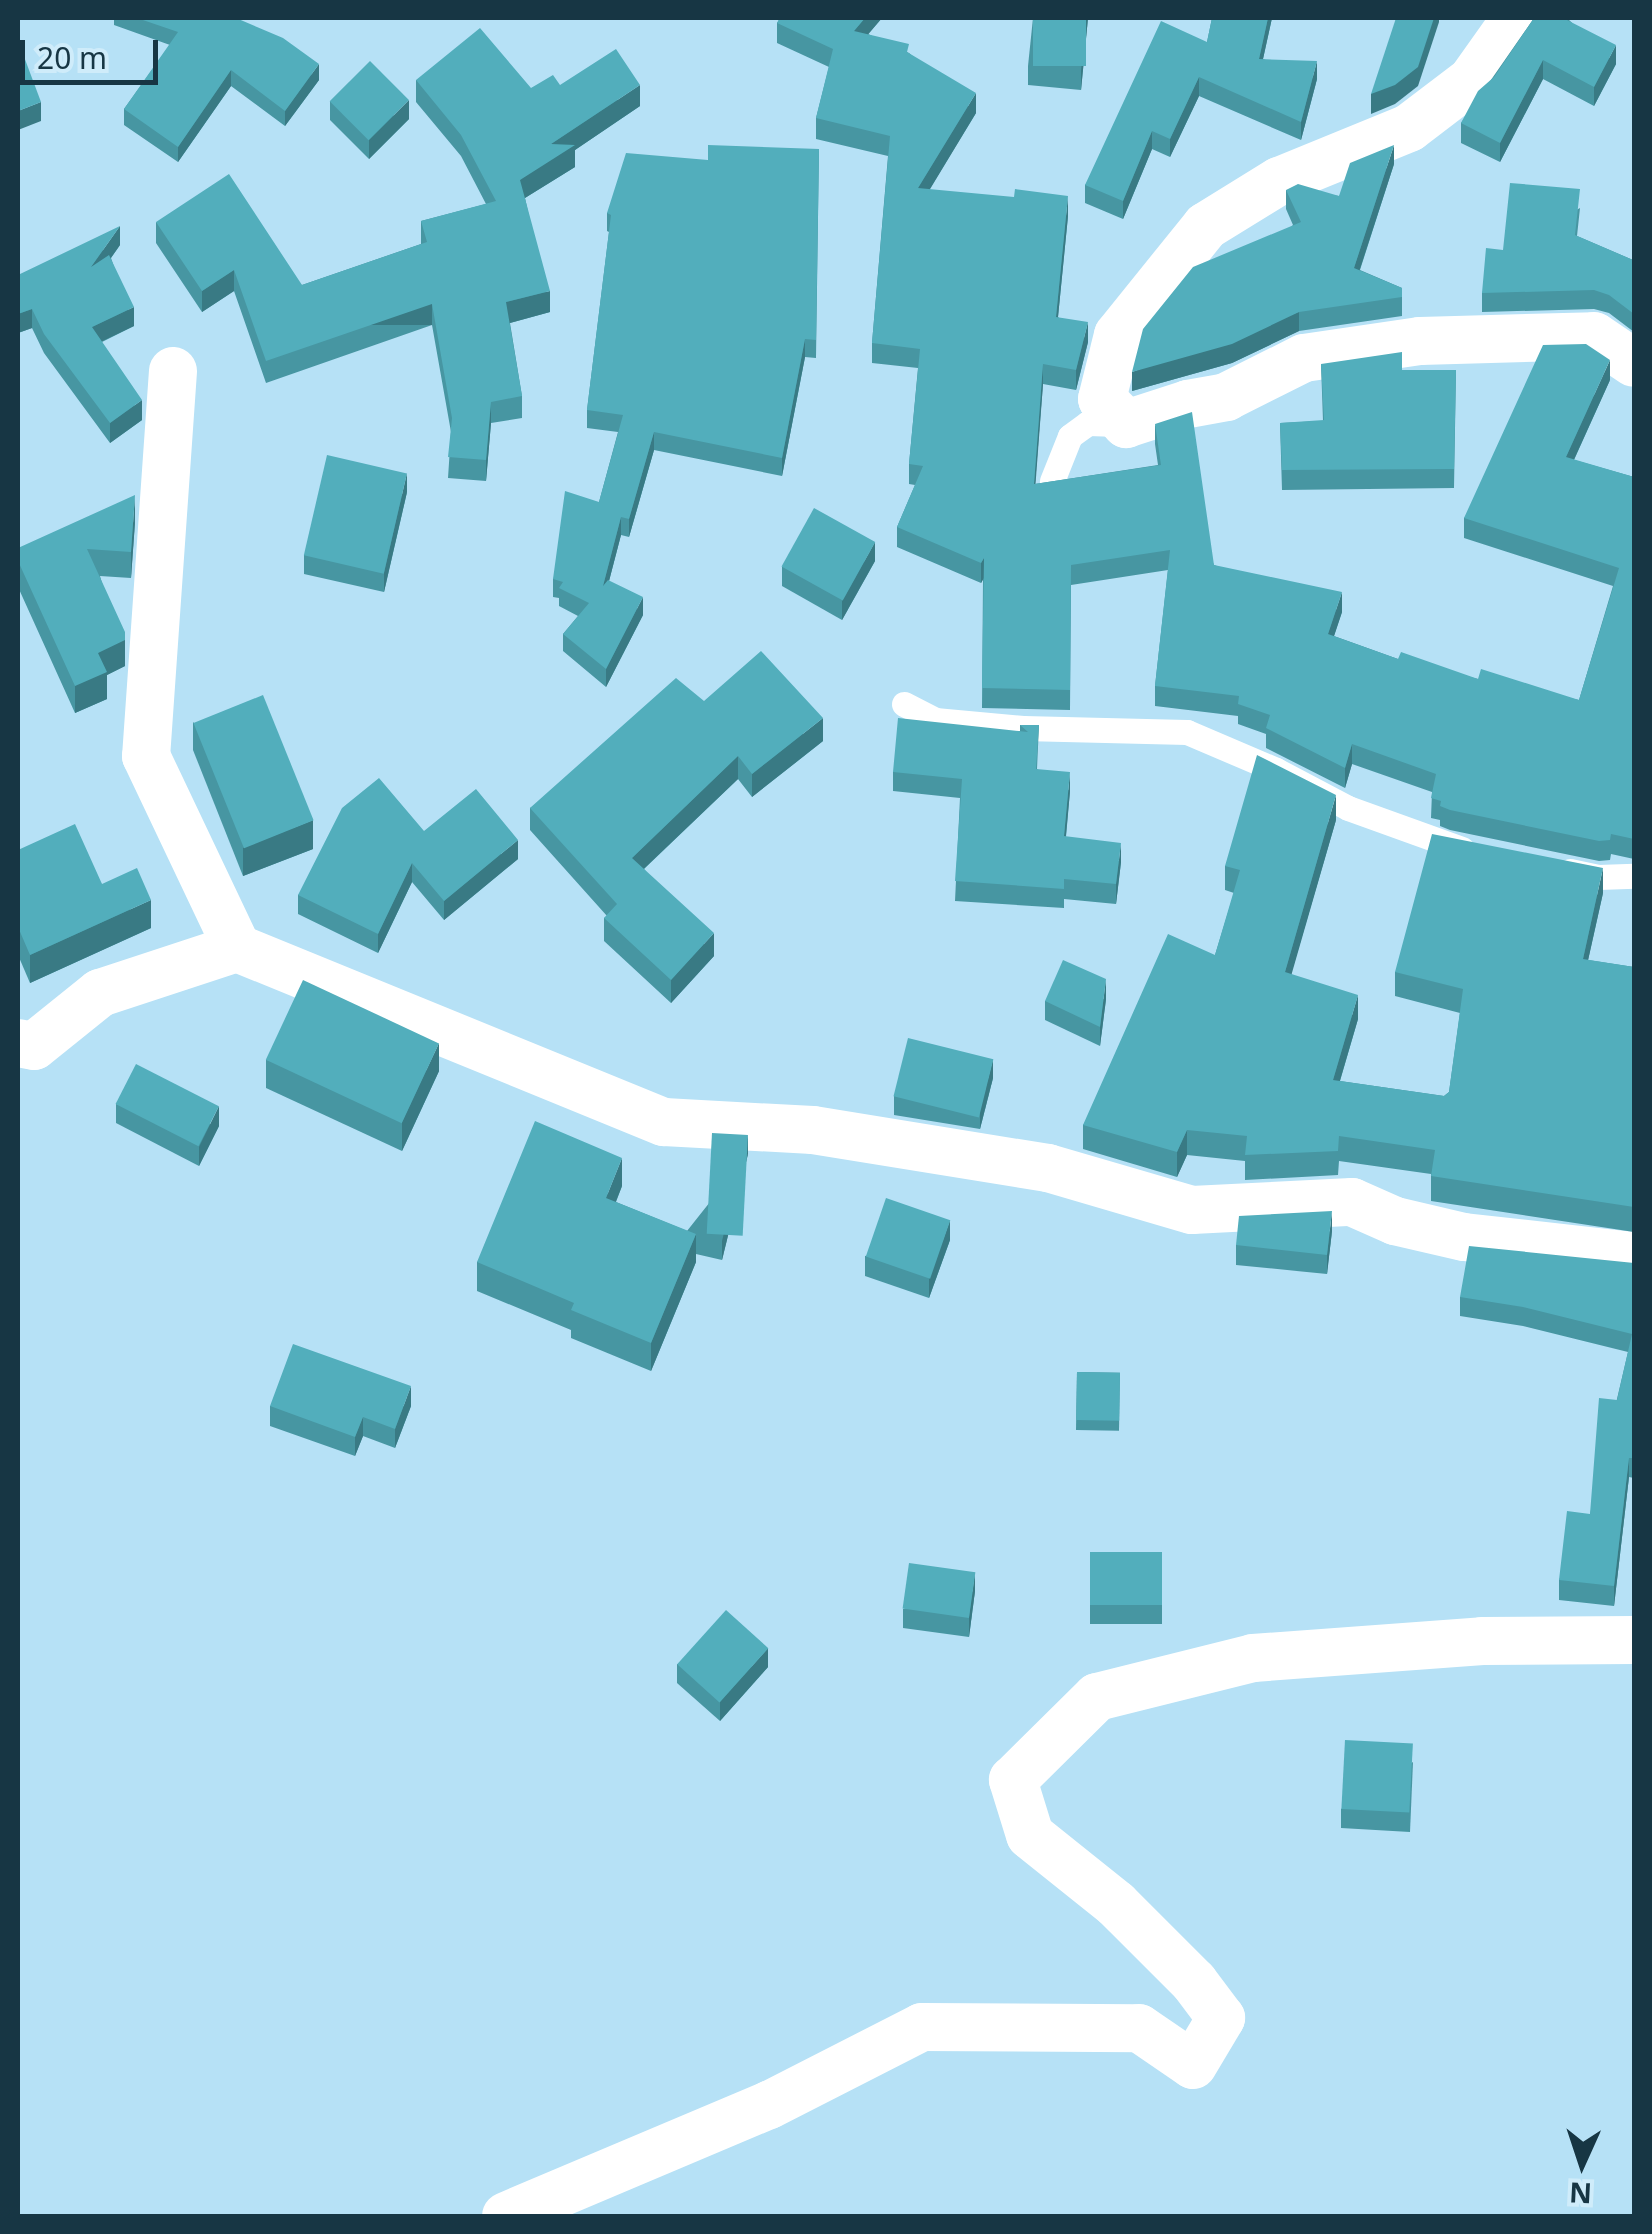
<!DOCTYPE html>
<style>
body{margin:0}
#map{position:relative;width:1652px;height:2234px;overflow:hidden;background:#b6e1f6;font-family:"Noto Sans",sans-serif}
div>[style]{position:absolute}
.lane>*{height:25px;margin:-12.5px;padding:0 12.5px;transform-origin:12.5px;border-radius:12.5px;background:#fff}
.street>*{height:48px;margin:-24px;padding:0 24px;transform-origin:24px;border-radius:24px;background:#fff}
.wall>*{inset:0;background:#4796a2;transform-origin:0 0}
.shaded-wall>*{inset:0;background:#397a84;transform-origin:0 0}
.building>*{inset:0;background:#52aebc;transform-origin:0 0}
span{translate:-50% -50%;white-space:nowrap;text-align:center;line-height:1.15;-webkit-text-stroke:10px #cfecfa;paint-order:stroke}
.frame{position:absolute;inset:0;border:20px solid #173644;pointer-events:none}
.north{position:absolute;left:1532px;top:2114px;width:100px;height:100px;-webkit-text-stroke:8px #cfecfa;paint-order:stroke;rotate:183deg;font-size:28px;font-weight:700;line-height:40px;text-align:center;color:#173644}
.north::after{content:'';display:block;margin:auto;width:35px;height:45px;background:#173644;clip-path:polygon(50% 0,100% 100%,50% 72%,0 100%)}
.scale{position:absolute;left:20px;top:40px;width:138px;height:45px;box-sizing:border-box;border:5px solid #173644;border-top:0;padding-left:12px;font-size:30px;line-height:35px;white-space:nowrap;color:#173644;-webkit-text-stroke:8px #cfecfa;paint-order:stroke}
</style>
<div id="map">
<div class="lane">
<i style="left:1052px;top:481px;width:48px;rotate:-68.2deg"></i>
<i style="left:1070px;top:436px;width:22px;rotate:-36deg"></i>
<i style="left:1088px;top:423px;width:38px;rotate:2deg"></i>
<i style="left:904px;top:704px;width:35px;rotate:27deg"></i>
<i style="left:935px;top:720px;width:88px;rotate:5.2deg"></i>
<i style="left:1023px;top:728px;width:164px;rotate:1.4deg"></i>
<i style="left:1187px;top:732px;width:97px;rotate:23.1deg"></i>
<i style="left:1276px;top:770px;width:81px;rotate:27.8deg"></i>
<i style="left:1348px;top:808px;width:121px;rotate:19.8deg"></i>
<i style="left:1570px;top:871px;width:29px;rotate:12deg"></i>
<i style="left:1598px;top:877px;width:36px;rotate:-2deg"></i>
</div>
<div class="street">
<i style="left:1516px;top:18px;width:76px;rotate:125.4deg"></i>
<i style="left:1472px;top:80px;width:79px;rotate:142.7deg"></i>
<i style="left:1409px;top:128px;width:140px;rotate:157.8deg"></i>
<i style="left:1279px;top:181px;width:86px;rotate:148.3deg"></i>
<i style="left:1206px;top:226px;width:140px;rotate:128.9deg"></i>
<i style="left:1118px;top:335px;width:66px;rotate:104deg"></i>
<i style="left:1102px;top:399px;width:35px;rotate:46deg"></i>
<i style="left:1126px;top:424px;width:65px;rotate:-17.9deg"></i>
<i style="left:1188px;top:404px;width:39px;rotate:-10deg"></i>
<i style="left:1226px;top:397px;width:87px;rotate:-26.6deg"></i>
<i style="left:1304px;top:358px;width:117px;rotate:-8.3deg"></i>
<i style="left:1420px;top:341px;width:174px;rotate:-1.6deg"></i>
<i style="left:1594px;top:336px;width:48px;rotate:34deg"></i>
<i style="left:173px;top:371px;width:386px;rotate:94deg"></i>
<i style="left:146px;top:756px;width:212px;rotate:64.6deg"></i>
<i style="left:18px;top:1043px;width:16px;rotate:11deg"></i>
<i style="left:34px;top:1046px;width:85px;rotate:-38.8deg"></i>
<i style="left:100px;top:993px;width:144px;rotate:-18.2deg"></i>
<i style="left:237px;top:948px;width:461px;rotate:22.2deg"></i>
<i style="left:664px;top:1122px;width:149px;rotate:3.1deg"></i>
<i style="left:813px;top:1130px;width:238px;rotate:9.2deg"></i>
<i style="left:1048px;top:1168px;width:150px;rotate:16.3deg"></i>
<i style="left:1192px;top:1210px;width:160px;rotate:-2.9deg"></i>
<i style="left:1352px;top:1202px;width:47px;rotate:23.8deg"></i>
<i style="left:1395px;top:1221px;width:71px;rotate:13.1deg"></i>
<i style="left:1464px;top:1237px;width:171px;rotate:6.4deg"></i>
<i style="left:506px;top:2216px;width:285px;rotate:-22.9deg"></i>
<i style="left:769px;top:2105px;width:172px;rotate:-27deg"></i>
<i style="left:922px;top:2027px;width:217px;rotate:0.3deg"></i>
<i style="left:1139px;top:2028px;width:65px;rotate:34.4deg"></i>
<i style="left:1193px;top:2065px;width:55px;rotate:-59.2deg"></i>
<i style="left:1221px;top:2018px;width:45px;rotate:-126.9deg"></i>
<i style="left:1194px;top:1982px;width:110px;rotate:-135deg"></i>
<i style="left:1116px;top:1904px;width:110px;rotate:-141.3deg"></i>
<i style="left:1030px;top:1835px;width:58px;rotate:-107.2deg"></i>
<i style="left:1013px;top:1780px;width:118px;rotate:-44.7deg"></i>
<i style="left:1097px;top:1697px;width:161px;rotate:-14deg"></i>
<i style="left:1253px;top:1658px;width:230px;rotate:-4.2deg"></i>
<i style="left:1482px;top:1641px;width:152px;rotate:-0.4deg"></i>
</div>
<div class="wall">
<i style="clip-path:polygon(114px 18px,236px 18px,319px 80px,285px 126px,231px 86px,178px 162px,124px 125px,124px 109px,170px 45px,114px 25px)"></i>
<i style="clip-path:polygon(780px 18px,882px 18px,868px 34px,909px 53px,976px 113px,929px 190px,1068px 216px,1058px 317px,1088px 342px,1076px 390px,1043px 384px,1035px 484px,1158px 465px,1155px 444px,1155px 424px,1214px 565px,1342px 612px,1334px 636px,1398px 659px,1478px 679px,1579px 700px,1613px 586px,1464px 538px,1464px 518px,1610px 380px,1574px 460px,1634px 477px,1634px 859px,1611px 854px,1610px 860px,1599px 861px,1450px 830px,1440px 826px,1440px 820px,1431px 818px,1432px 792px,1352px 764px,1345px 788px,1266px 748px,1266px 734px,1238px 724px,1238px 716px,1155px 706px,1155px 686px,1168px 570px,1071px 585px,1070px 710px,982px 708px,983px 579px,981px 583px,897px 547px,897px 527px,915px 485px,909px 484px,909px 464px,918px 368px,872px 363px,872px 343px,888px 156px,816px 139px,816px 118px,829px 67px,777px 43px,777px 23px)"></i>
<i style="clip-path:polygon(1033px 18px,1088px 18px,1081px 90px,1028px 85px,1028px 66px)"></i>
<i style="clip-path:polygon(1212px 18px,1272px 18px,1263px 59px,1317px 79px,1301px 140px,1199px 96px,1170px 157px,1152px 149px,1123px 219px,1085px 203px,1085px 185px,1207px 42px)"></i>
<i style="clip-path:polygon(1534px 18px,1570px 18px,1569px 20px,1616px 64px,1594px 106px,1543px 79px,1500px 162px,1461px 143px,1461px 123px)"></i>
<i style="clip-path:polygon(416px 80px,531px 88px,560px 85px,640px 106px,575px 150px,575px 167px,525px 198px,550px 312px,510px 323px,522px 396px,522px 418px,491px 423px,486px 481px,448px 478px,451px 432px,432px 325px,266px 383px,234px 291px,202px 312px,156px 243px,156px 222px,302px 285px,421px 244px,421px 221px,486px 204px,461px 156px,416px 102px)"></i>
<i style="clip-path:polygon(330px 101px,409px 119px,369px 159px,330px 120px)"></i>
<i style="clip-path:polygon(819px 149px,816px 358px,805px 357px,782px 476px,654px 450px,629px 537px,621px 535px,609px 581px,643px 615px,606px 687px,563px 651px,563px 634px,578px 616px,559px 606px,559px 598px,553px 597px,553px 579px,599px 502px,618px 432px,587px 428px,587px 410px,609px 232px,607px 231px,607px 213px,708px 160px)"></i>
<i style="clip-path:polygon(1394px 164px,1360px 270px,1402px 288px,1402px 316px,1299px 331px,1232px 363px,1132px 391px,1293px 225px,1286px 209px,1286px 190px,1339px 196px)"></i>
<i style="clip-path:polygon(1580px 208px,1577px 236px,1633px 260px,1634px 255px,1634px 332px,1609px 313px,1594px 309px,1482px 312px,1482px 293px,1503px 250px)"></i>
<i style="clip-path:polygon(120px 245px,111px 258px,134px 326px,102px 342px,142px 420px,110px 443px,44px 353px,32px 328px,18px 333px,18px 275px)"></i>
<i style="clip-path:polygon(1321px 364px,1402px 370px,1456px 370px,1454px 488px,1282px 490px,1280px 423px,1323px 421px)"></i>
<i style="clip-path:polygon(407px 492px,384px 592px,304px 574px,304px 555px)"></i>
<i style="clip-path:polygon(135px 522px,131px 578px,100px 576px,125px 666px,107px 675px,107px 699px,75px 713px,18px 587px,18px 548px)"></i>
<i style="clip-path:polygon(875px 561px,842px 620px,782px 586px,782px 567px)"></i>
<i style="clip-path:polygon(704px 701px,823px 741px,752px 797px,738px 779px,644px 869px,714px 956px,671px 1003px,604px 941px,604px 918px,607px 916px,530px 830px,530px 808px)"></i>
<i style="clip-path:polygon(193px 722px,313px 849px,243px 876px,193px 750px)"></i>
<i style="clip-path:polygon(1020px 725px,1039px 725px,1037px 769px,1070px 791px,1066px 837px,1121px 862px,1116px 904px,1064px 899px,1064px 908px,955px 901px,960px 798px,893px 791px,893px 772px,1020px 731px)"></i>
<i style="clip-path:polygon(1336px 820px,1291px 974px,1358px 1019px,1340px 1081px,1444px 1096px,1449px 1092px,1460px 1013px,1395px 996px,1395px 972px,1603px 893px,1588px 960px,1634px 967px,1634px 1232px,1431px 1201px,1431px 1174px,1339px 1161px,1338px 1175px,1245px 1180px,1245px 1161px,1187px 1155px,1177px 1177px,1083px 1149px,1083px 1125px,1215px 955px,1234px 893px,1225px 890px,1225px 866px)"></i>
<i style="clip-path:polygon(424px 831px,518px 859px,444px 920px,412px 882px,378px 953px,298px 914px,298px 895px)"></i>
<i style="clip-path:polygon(18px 850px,102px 884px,151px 928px,30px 983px,18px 955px)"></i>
<i style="clip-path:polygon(1106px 999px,1100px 1046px,1045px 1020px,1045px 1001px)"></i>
<i style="clip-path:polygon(266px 1060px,439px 1071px,402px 1151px,266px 1088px)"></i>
<i style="clip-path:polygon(993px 1078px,980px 1129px,894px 1115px,894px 1096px)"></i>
<i style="clip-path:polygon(116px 1104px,219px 1126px,199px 1166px,116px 1123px)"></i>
<i style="clip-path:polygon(748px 1154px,722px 1260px,696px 1254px,696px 1262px,651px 1371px,571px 1338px,571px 1330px,477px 1291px,477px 1262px,622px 1186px,616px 1202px,687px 1231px)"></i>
<i style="clip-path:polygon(1332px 1231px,1327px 1274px,1236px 1265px,1236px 1245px)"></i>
<i style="clip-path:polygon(950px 1240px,929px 1298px,865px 1276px,865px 1256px)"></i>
<i style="clip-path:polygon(1634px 1263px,1634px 1478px,1629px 1477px,1614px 1606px,1559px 1600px,1559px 1580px,1590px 1514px,1628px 1352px,1523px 1326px,1460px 1316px,1460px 1297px)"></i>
<i style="left:1077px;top:1372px;width:43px;height:58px;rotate:1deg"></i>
<i style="clip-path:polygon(270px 1406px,411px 1406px,395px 1448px,363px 1436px,355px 1456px,270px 1426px)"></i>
<i style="left:1090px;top:1552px;width:72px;height:72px"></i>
<i style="clip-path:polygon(975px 1591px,969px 1637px,903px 1628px,903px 1609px)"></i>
<i style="clip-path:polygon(677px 1664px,768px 1667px,720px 1721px,677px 1683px)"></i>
<i style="clip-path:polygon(1413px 1762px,1410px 1832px,1341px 1828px,1341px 1809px)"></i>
</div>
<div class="shaded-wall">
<i style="clip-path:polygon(865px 18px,882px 18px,854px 51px,854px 31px)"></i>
<i style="clip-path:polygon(1086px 18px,1088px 18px,1081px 90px,1081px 71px)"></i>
<i style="clip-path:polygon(1268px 18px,1272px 18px,1259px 77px,1259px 59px)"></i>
<i style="clip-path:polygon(1434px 18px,1439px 18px,1439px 22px,1418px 86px,1395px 104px,1371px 114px,1371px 94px)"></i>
<i style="clip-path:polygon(1616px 45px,1616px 64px,1594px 106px,1594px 87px)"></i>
<i style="clip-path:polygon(1543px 60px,1543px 79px,1500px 162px,1500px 143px)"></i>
<i style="clip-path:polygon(1317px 61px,1317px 79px,1301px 140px,1301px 122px)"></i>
<i style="clip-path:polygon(319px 64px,319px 80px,285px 126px,285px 111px)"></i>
<i style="clip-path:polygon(231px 70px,231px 86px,178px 162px,178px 147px)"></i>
<i style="clip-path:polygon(1199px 77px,1199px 96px,1170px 157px,1170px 139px)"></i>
<i style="clip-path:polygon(640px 85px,640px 106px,575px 150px,575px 167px,520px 201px,520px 180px,551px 144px)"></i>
<i style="clip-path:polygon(976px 93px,976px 113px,918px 209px,918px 188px)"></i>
<i style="clip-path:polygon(409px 100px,409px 119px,369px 159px,369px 140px)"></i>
<i style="clip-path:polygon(41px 102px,41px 121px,18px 130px,18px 111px)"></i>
<i style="clip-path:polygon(1152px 131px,1152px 149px,1123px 219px,1123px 201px)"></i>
<i style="clip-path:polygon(1394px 145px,1394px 164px,1354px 287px,1354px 268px)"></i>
<i style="clip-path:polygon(1068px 196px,1068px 216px,1056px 337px,1056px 317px)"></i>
<i style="clip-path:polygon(120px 226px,120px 245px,91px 286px,91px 267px)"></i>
<i style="clip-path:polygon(234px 270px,234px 291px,202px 312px,202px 291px)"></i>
<i style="clip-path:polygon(550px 291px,550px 312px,506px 324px,506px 302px)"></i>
<i style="left:432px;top:304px;width:21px;height:176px;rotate:90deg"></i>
<i style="clip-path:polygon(134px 307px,134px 326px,92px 346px,92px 327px)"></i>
<i style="clip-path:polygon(32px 309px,32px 328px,18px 333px,18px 314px)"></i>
<i style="clip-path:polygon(1299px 312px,1299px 331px,1232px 363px,1132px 391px,1132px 372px)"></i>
<i style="clip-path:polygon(1088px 322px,1088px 342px,1076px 390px,1076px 370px)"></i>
<i style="clip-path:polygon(805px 339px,805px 357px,782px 476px,782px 458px)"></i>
<i style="clip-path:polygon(1610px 360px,1610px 380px,1566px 477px,1566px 457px)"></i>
<i style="clip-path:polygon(1043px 364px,1043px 384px,1034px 504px,1034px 484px)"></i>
<i style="clip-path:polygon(142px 400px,142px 420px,110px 443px,110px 423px)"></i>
<i style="clip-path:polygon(491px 402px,491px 423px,486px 481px,486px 460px)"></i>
<i style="clip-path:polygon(654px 432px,654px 450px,629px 537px,629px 519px)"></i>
<i style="clip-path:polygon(407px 473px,407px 492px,384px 592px,384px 573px)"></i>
<i style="clip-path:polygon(135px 495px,135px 522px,131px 578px,131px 552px)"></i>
<i style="clip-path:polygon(621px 517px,621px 535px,603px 604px,603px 586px)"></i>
<i style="clip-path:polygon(875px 542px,875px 561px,842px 620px,842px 601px)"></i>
<i style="clip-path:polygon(984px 558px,984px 578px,981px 583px,981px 563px)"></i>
<i style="clip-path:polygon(1342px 592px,1342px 612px,1328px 654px,1328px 634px)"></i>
<i style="clip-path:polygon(643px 597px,643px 615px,606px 687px,606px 669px)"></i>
<i style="clip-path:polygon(125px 632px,125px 666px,107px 675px,107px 699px,75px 713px,75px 686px,98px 653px)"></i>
<i style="clip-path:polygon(823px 718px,823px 741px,752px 797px,752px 774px)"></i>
<i style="clip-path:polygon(1352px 744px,1352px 764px,1345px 788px,1345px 768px)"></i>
<i style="clip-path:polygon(738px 756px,738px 779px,632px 880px,632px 858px)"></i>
<i style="clip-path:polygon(1070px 772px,1070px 791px,1064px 856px,1064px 836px)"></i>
<i style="clip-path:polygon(1336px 795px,1336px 820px,1285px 997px,1285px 972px)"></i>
<i style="clip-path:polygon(313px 820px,313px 849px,243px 876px,243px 848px)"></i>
<i style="clip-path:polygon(518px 840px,518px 859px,444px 920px,444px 901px)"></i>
<i style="clip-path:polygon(1121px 843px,1121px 862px,1116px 904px,1116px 884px)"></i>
<i style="clip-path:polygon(412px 863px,412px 882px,378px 953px,378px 934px)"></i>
<i style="clip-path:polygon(1603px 868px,1603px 893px,1583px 983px,1583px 959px)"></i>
<i style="clip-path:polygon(151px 900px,151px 928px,30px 983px,30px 955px)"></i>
<i style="clip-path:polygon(714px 933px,714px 956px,671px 1003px,671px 980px)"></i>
<i style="clip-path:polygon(1106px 979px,1106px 999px,1100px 1046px,1100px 1027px)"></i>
<i style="clip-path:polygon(1358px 995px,1358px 1019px,1333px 1104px,1333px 1080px)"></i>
<i style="clip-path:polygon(439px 1043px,439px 1071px,402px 1151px,402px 1122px)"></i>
<i style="clip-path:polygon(993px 1059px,993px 1078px,980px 1129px,980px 1110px)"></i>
<i style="clip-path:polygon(219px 1106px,219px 1126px,199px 1166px,199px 1147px)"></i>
<i style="clip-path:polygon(1187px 1130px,1187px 1155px,1177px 1177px,1177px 1152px)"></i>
<i style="clip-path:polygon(748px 1135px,748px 1154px,722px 1260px,722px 1241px)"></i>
<i style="clip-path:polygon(622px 1158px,622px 1186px,606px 1226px,606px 1198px)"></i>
<i style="clip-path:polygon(1332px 1211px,1332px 1231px,1327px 1274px,1327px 1255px)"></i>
<i style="clip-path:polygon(950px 1220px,950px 1240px,929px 1298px,929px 1279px)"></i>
<i style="clip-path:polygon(696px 1234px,696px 1262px,651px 1371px,651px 1343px)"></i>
<i style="clip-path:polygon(411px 1386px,411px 1406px,395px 1448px,395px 1429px)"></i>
<i style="clip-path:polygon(363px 1417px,363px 1436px,355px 1456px,355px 1437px)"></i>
<i style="clip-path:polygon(1629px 1458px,1629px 1477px,1614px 1606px,1614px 1586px)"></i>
<i style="clip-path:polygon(975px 1572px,975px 1591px,969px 1637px,969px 1617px)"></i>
<i style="clip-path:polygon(768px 1648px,768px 1667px,720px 1721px,720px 1702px)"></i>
</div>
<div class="building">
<i style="clip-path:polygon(137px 18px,236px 18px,283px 38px,319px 64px,285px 111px,231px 70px,178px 147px,124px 109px,178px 32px)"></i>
<i style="clip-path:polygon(780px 18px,865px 18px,854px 31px,909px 44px,907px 52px,976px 93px,918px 188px,1014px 197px,1015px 189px,1068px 196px,1056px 317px,1088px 322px,1076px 370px,1043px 364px,1034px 484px,1161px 465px,1155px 424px,1192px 412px,1214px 565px,1342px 592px,1328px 634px,1398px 659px,1401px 652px,1478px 679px,1481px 669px,1579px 700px,1619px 568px,1464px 518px,1543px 345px,1586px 344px,1610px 360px,1566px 457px,1634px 477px,1634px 839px,1611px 834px,1610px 840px,1599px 841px,1450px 810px,1440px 806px,1441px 801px,1431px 798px,1436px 774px,1352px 744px,1345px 768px,1266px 728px,1270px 715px,1238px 704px,1239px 696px,1155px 686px,1170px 550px,1071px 565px,1070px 690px,982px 688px,984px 558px,981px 563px,897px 527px,923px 466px,909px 464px,920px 349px,872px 343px,890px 136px,816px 118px,833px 49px,777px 23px)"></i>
<i style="left:1033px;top:18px;width:53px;height:48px"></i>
<i style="clip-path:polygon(1212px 18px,1268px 18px,1259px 59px,1317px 61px,1301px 122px,1199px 77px,1170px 139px,1152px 131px,1123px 201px,1085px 185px,1161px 21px,1207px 42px)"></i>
<i style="clip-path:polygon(1396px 18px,1434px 18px,1418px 67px,1395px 85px,1371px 94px)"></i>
<i style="clip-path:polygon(1534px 18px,1563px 18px,1616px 45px,1594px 87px,1543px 60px,1500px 143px,1461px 123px,1478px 91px,1494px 77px)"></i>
<i style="clip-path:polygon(480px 28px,531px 88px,553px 75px,560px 85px,616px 49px,640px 85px,551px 144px,575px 145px,520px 180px,550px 291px,506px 302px,522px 396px,491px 402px,486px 460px,448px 457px,452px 418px,432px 304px,266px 361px,234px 270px,202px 291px,156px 222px,229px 174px,302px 285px,427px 242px,421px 221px,496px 201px,461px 135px,416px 80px)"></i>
<i style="clip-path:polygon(23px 54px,41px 102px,18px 111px,18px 56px)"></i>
<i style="left:370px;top:61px;width:55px;height:57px;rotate:45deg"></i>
<i style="clip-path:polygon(708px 145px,819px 149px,816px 340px,805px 339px,782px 458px,654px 432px,629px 519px,621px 517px,603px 586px,608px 580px,643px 597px,606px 669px,563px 634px,589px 603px,559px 588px,563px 582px,553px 579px,565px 491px,599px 502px,623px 415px,587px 410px,611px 215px,607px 213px,626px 153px,708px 160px)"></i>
<i style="clip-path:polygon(1394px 145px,1354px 268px,1402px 288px,1402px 297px,1299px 312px,1232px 344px,1132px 372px,1143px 329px,1193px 267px,1301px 222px,1286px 190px,1298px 184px,1339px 196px,1350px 163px)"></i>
<i style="clip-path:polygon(1510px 183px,1580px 189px,1575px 235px,1633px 260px,1634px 255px,1634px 314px,1609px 295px,1594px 290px,1482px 293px,1486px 248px,1503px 250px)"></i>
<i style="clip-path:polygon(120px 226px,91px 267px,109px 255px,134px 307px,92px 327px,142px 400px,110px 423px,44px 334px,32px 309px,18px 314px,18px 275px)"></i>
<i style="clip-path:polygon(1402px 352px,1402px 370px,1456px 370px,1454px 469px,1282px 470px,1280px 423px,1324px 420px,1321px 364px)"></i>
<i style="left:327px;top:455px;width:82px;height:103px;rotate:13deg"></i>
<i style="clip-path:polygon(135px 495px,131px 552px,87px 549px,125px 632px,125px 640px,98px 653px,107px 672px,75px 686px,18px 561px,18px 548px)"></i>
<i style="left:814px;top:508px;width:70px;height:67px;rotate:29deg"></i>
<i style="clip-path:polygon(761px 651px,823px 718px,752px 774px,738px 756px,632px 858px,714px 933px,671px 980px,604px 918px,617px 904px,530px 808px,676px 678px,704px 701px)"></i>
<i style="left:263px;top:695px;width:135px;height:75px;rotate:68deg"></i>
<i style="clip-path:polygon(898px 718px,1028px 732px,1020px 725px,1039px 725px,1036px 769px,1070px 772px,1064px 836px,1121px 843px,1116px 884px,1064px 879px,1064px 889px,955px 881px,962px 779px,893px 772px)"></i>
<i style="clip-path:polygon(1257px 755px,1336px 795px,1285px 972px,1358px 995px,1333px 1080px,1444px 1096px,1449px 1092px,1463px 989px,1395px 972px,1432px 834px,1603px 868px,1583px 959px,1634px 967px,1634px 1207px,1431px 1176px,1435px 1150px,1339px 1136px,1338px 1151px,1245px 1155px,1247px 1136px,1187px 1130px,1177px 1152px,1083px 1125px,1168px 934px,1215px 955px,1240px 870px,1225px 866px)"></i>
<i style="clip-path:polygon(379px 778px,424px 831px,476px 789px,518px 840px,444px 901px,412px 863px,378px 934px,298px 895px,342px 808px)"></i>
<i style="clip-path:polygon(75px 824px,102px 884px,137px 868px,151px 900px,30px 955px,18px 927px,18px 850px)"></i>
<i style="clip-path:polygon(1063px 960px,1106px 979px,1100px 1027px,1045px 1001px)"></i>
<i style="left:303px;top:980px;width:150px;height:88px;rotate:25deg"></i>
<i style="left:908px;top:1038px;width:88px;height:60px;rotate:14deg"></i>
<i style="left:136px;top:1064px;width:93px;height:45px;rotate:27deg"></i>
<i style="clip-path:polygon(535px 1121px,622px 1158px,606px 1198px,696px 1234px,651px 1343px,571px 1310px,574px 1303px,477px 1262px)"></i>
<i style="left:712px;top:1133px;width:36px;height:101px;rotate:3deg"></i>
<i style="left:886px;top:1198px;width:68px;height:62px;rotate:19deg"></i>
<i style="clip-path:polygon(1332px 1211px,1327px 1255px,1236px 1245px,1239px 1216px)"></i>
<i style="clip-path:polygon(1469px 1246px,1634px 1263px,1634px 1458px,1629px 1458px,1614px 1586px,1559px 1580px,1567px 1511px,1590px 1514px,1599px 1398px,1617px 1400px,1632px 1334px,1523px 1307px,1460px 1297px)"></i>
<i style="clip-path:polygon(293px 1344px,411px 1386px,395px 1429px,363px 1417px,355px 1437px,270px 1406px)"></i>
<i style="left:1077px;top:1372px;width:43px;height:48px;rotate:1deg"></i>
<i style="left:1090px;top:1552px;width:72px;height:53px"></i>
<i style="left:909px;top:1563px;width:67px;height:46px;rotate:8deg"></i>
<i style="left:726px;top:1610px;width:57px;height:73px;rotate:42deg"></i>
<i style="left:1345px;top:1740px;width:68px;height:69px;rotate:3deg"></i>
</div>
<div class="frame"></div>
<div class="north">N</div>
<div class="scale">20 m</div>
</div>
